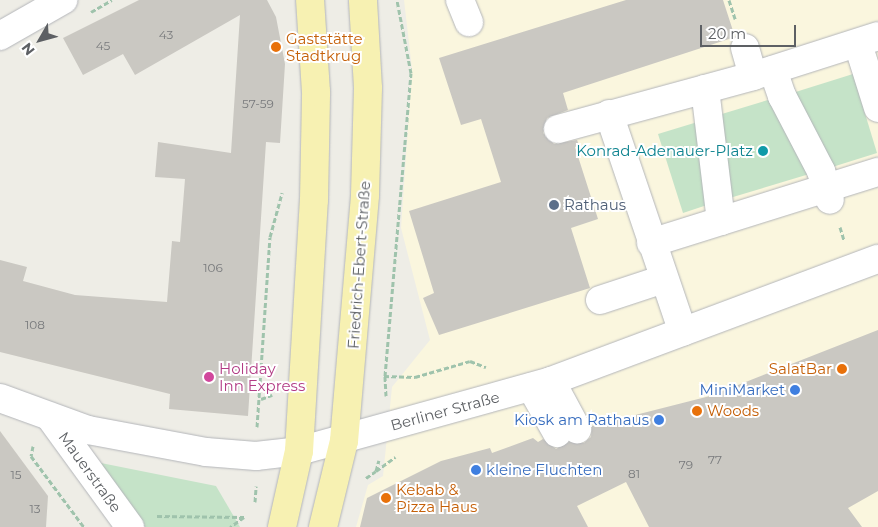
<!DOCTYPE html>
<meta charset="utf-8">
<style>
body{margin:0}
#map{position:relative;width:878px;height:527px;overflow:hidden;background:#eeede6;font-family:Montserrat,sans-serif}
div>[style]{position:absolute}
.commercial>*{inset:0;background:#faf6de}
.green>*{inset:0;background:#c5e3c8}
.building>*{inset:0;background:#cac8c2}
.path>*{height:3px;margin-top:-1.5px;transform-origin:0;background:repeating-linear-gradient(90deg,#9fc3ac 0 5px,transparent 0 7.5px)}
.roads{filter:drop-shadow(0 0 1px #b3b5b9) drop-shadow(0 0 1px #b3b5b9)}
.minor>*{height:28px;margin:-14px;padding:0 14px;transform-origin:14px;border-radius:14px;background:#fff}
.major>*{height:28px;margin:-14px;padding:0 14px;transform-origin:14px;border-radius:14px;background:#f7f1b2}
.dots>*{width:14px;height:14px;translate:-50% -50%;box-sizing:border-box;border:2px solid #fff;border-radius:50%}
span{translate:-50% -50%;white-space:nowrap;text-align:center;line-height:1.15;-webkit-text-stroke:4px #fff;paint-order:stroke}
.number-label{font-size:12px;color:#787a7c}
.number-label span{-webkit-text-stroke-width:0}
.food-label{font-size:15px;color:#c56008}
.left{translate:0 -50%;text-align:left}
.right{translate:-100% -50%;text-align:right}
.culture-label{font-size:15px;color:#0d838f}
.service-label{font-size:15px;color:#4e5e75}
.street-label{font-size:15px;color:#5d6064}
.hotel-label{font-size:15px;color:#b23c85}
.shop-label{font-size:15px;color:#366cbe}
.north{position:absolute;left:15px;top:15px;width:50px;height:50px;-webkit-text-stroke:4px #fff;paint-order:stroke;rotate:232deg;font-size:14px;font-weight:700;line-height:20px;text-align:center;color:#5d6064}
.north::after{content:'';display:block;margin:auto;width:18px;height:22px;background:#5d6064;clip-path:polygon(50% 0,100% 100%,50% 72%,0 100%)}
.scale{position:absolute;left:700px;top:25px;width:96px;height:22px;box-sizing:border-box;border:2px solid #5d6064;border-top:0;padding-left:6px;font-size:15px;line-height:18px;white-space:nowrap;color:#5d6064;-webkit-text-stroke:4px #fff;paint-order:stroke}
</style>
<div id="map">
<div class="commercial">
<i style="clip-path:polygon(404px 0,878px 0,878px 527px,356px 527px,368px 485px,383px 476px,392px 387px,430px 340px,401px 228px,412px 69px)"></i>
</div>
<div class="green">
<i style="clip-path:polygon(853px 74px,877px 153px,826px 169px,786px 95px)"></i>
<i style="clip-path:polygon(778px 97px,816px 172px,723px 200px,712px 117px)"></i>
<i style="clip-path:polygon(704px 120px,713px 203px,683px 213px,658px 134px)"></i>
<i style="clip-path:polygon(91px 461px,216px 486px,240px 527px,140px 527px)"></i>
</div>
<div class="building">
<i style="clip-path:polygon(139px 0,267px 0,276px 17px,285px 64px,280px 143px,266px 142px,248px 416px,169px 409px,170px 394px,0 352px,0 260px,27px 267px,23px 281px,75px 295px,167px 302px,172px 241px,180px 242px,185px 179px,155px 177px,158px 142px,231px 153px,240px 15px,135px 75px,123px 54px,83px 75px,63px 38px)"></i>
<i style="clip-path:polygon(626px 0,723px 0,735px 37px,563px 93px,568px 110px,547px 118px,543px 133px,554px 144px,577px 140px,579px 145px,575px 147px,598px 219px,571px 228px,590px 288px,439px 335px,423px 298px,434px 293px,409px 211px,501px 182px,481px 119px,461px 125px,439px 58px)"></i>
<i style="clip-path:polygon(878px 330px,878px 491px,848px 508px,862px 527px,649px 527px,626px 482px,577px 506px,588px 527px,360px 527px,367px 498px,441px 461px,490px 448px,492px 453px,533px 438px,538px 442px,543px 439px,556px 449px,569px 442px,584px 443px,591px 437px,592px 426px,710px 396px)"></i>
<i style="clip-path:polygon(0 431px,48px 496px,46px 527px,0 527px)"></i>
</div>
<div class="path">
<i style="left:729px;top:0;width:20px;rotate:72deg"></i>
<i style="left:91px;top:12px;width:24px;rotate:-30deg"></i>
<i style="left:840px;top:227px;width:14px;rotate:73deg"></i>
<i style="left:384px;top:376px;width:31px;rotate:2deg"></i>
<i style="left:415px;top:377px;width:57px;rotate:-16.2deg"></i>
<i style="left:470px;top:361px;width:17px;rotate:21deg"></i>
<i style="left:386px;top:396px;width:20px;rotate:-93deg"></i>
<i style="left:385px;top:376px;width:304px;rotate:-85.1deg"></i>
<i style="left:411px;top:73px;width:74px;rotate:-100.9deg"></i>
<i style="left:261px;top:399px;width:12px;rotate:-20deg"></i>
<i style="left:257px;top:427px;width:190px;rotate:-86.1deg"></i>
<i style="left:270px;top:237px;width:46px;rotate:-74.7deg"></i>
<i style="left:33px;top:446px;width:10px;rotate:101deg"></i>
<i style="left:31px;top:456px;width:89px;rotate:53.3deg"></i>
<i style="left:376px;top:471px;width:24px;rotate:-36deg"></i>
<i style="left:366px;top:478px;width:12px;rotate:-35deg"></i>
<i style="left:376px;top:471px;width:11px;rotate:-75deg"></i>
<i style="left:255px;top:502px;width:16px;rotate:-86deg"></i>
<i style="left:157px;top:516px;width:87px;rotate:0.7deg"></i>
<i style="left:244px;top:517px;width:17px;rotate:144deg"></i>
</div>
<div class="roads">
<div class="minor">
<i style="left:460px;top:0;width:24px;rotate:68deg"></i>
<i style="left:0;top:36px;width:73px;rotate:-29.7deg"></i>
<i style="left:858px;top:44px;width:67px;rotate:72.6deg"></i>
<i style="left:745px;top:48px;width:29px;rotate:74deg"></i>
<i style="left:773px;top:70px;width:28px;rotate:71deg"></i>
<i style="left:782px;top:96px;width:85px;rotate:62.5deg"></i>
<i style="left:821px;top:171px;width:30px;rotate:73deg"></i>
<i style="left:705px;top:89px;width:133px;rotate:83.1deg"></i>
<i style="left:609px;top:114px;width:230px;rotate:71.3deg"></i>
<i style="left:558px;top:129px;width:202px;rotate:-15.2deg"></i>
<i style="left:753px;top:76px;width:131px;rotate:-17.7deg"></i>
<i style="left:651px;top:243px;width:238px;rotate:-17.4deg"></i>
<i style="left:600px;top:300px;width:67px;rotate:-18.2deg"></i>
<i style="left:551px;top:381px;width:55px;rotate:61.6deg"></i>
<i style="left:531px;top:387px;width:53px;rotate:60.5deg"></i>
<i style="left:0;top:398px;width:94px;rotate:20deg"></i>
<i style="left:88px;top:430px;width:120px;rotate:10.6deg"></i>
<i style="left:206px;top:452px;width:50px;rotate:4.6deg"></i>
<i style="left:256px;top:456px;width:43px;rotate:-6.6deg"></i>
<i style="left:299px;top:451px;width:262px;rotate:-15.5deg"></i>
<i style="left:551px;top:381px;width:349px;rotate:-20.5deg"></i>
<i style="left:50px;top:417px;width:136px;rotate:54deg"></i>
</div>
<div class="major">
<i style="left:282px;top:527px;width:78px;rotate:-77.4deg"></i>
<i style="left:299px;top:451px;width:251px;rotate:-86.6deg"></i>
<i style="left:314px;top:200px;width:108px;rotate:-88.9deg"></i>
<i style="left:316px;top:92px;width:92px;rotate:-93.7deg"></i>
<i style="left:323px;top:527px;width:89px;rotate:-76.3deg"></i>
<i style="left:344px;top:441px;width:247px;rotate:-85.1deg"></i>
<i style="left:365px;top:195px;width:107px;rotate:-88.4deg"></i>
<i style="left:368px;top:88px;width:88px;rotate:-93.3deg"></i>
</div>
</div>
<div class="dots">
<i style="left:276px;top:47px;background:#e8710a"></i>
<i style="left:763px;top:151px;background:#0f9aa8"></i>
<i style="left:554px;top:205px;background:#5c6f8a"></i>
<i style="left:842px;top:369px;background:#e8710a"></i>
<i style="left:209px;top:377px;background:#d1479c"></i>
<i style="left:795px;top:390px;background:#3f7fe0"></i>
<i style="left:697px;top:411px;background:#e8710a"></i>
<i style="left:659px;top:420px;background:#3f7fe0"></i>
<i style="left:476px;top:470px;background:#3f7fe0"></i>
<i style="left:386px;top:498px;background:#e8710a"></i>
</div>
<div class="number-label">
<span style="left:166px;top:35px">43</span>
<span style="left:103px;top:46px">45</span>
<span style="left:258px;top:104px">57-59</span>
<span style="left:213px;top:268px">106</span>
<span style="left:35px;top:325px">108</span>
<span style="left:715px;top:460px">77</span>
<span style="left:686px;top:465px">79</span>
<span style="left:634px;top:474px">81</span>
<span style="left:16px;top:475px">15</span>
<span style="left:35px;top:509px">13</span>
</div>
<div class="food-label">
<span class="left" style="left:286px;top:47px">Gaststätte<br>Stadtkrug</span>
<span class="right" style="left:832px;top:369px">SalatBar</span>
<span class="left" style="left:707px;top:411px">Woods</span>
<span class="left" style="left:396px;top:498px">Kebab &amp;<br>Pizza Haus</span>
</div>
<div class="culture-label">
<span class="right" style="left:753px;top:151px">Konrad-Adenauer-Platz</span>
</div>
<div class="service-label">
<span class="left" style="left:564px;top:205px">Rathaus</span>
</div>
<div class="street-label">
<span style="left:359px;top:265px;rotate:-86deg">Friedrich-Ebert-Straße</span>
<span style="left:445px;top:411px;rotate:-15deg">Berliner Straße</span>
<span style="left:90px;top:472px;rotate:54deg">Mauerstraße</span>
</div>
<div class="hotel-label">
<span class="left" style="left:219px;top:377px">Holiday<br>Inn Express</span>
</div>
<div class="shop-label">
<span class="right" style="left:785px;top:390px">MiniMarket</span>
<span class="right" style="left:649px;top:420px">Kiosk am Rathaus</span>
<span class="left" style="left:486px;top:470px">kleine Fluchten</span>
</div>
<div class="north">N</div>
<div class="scale">20 m</div>
</div>
